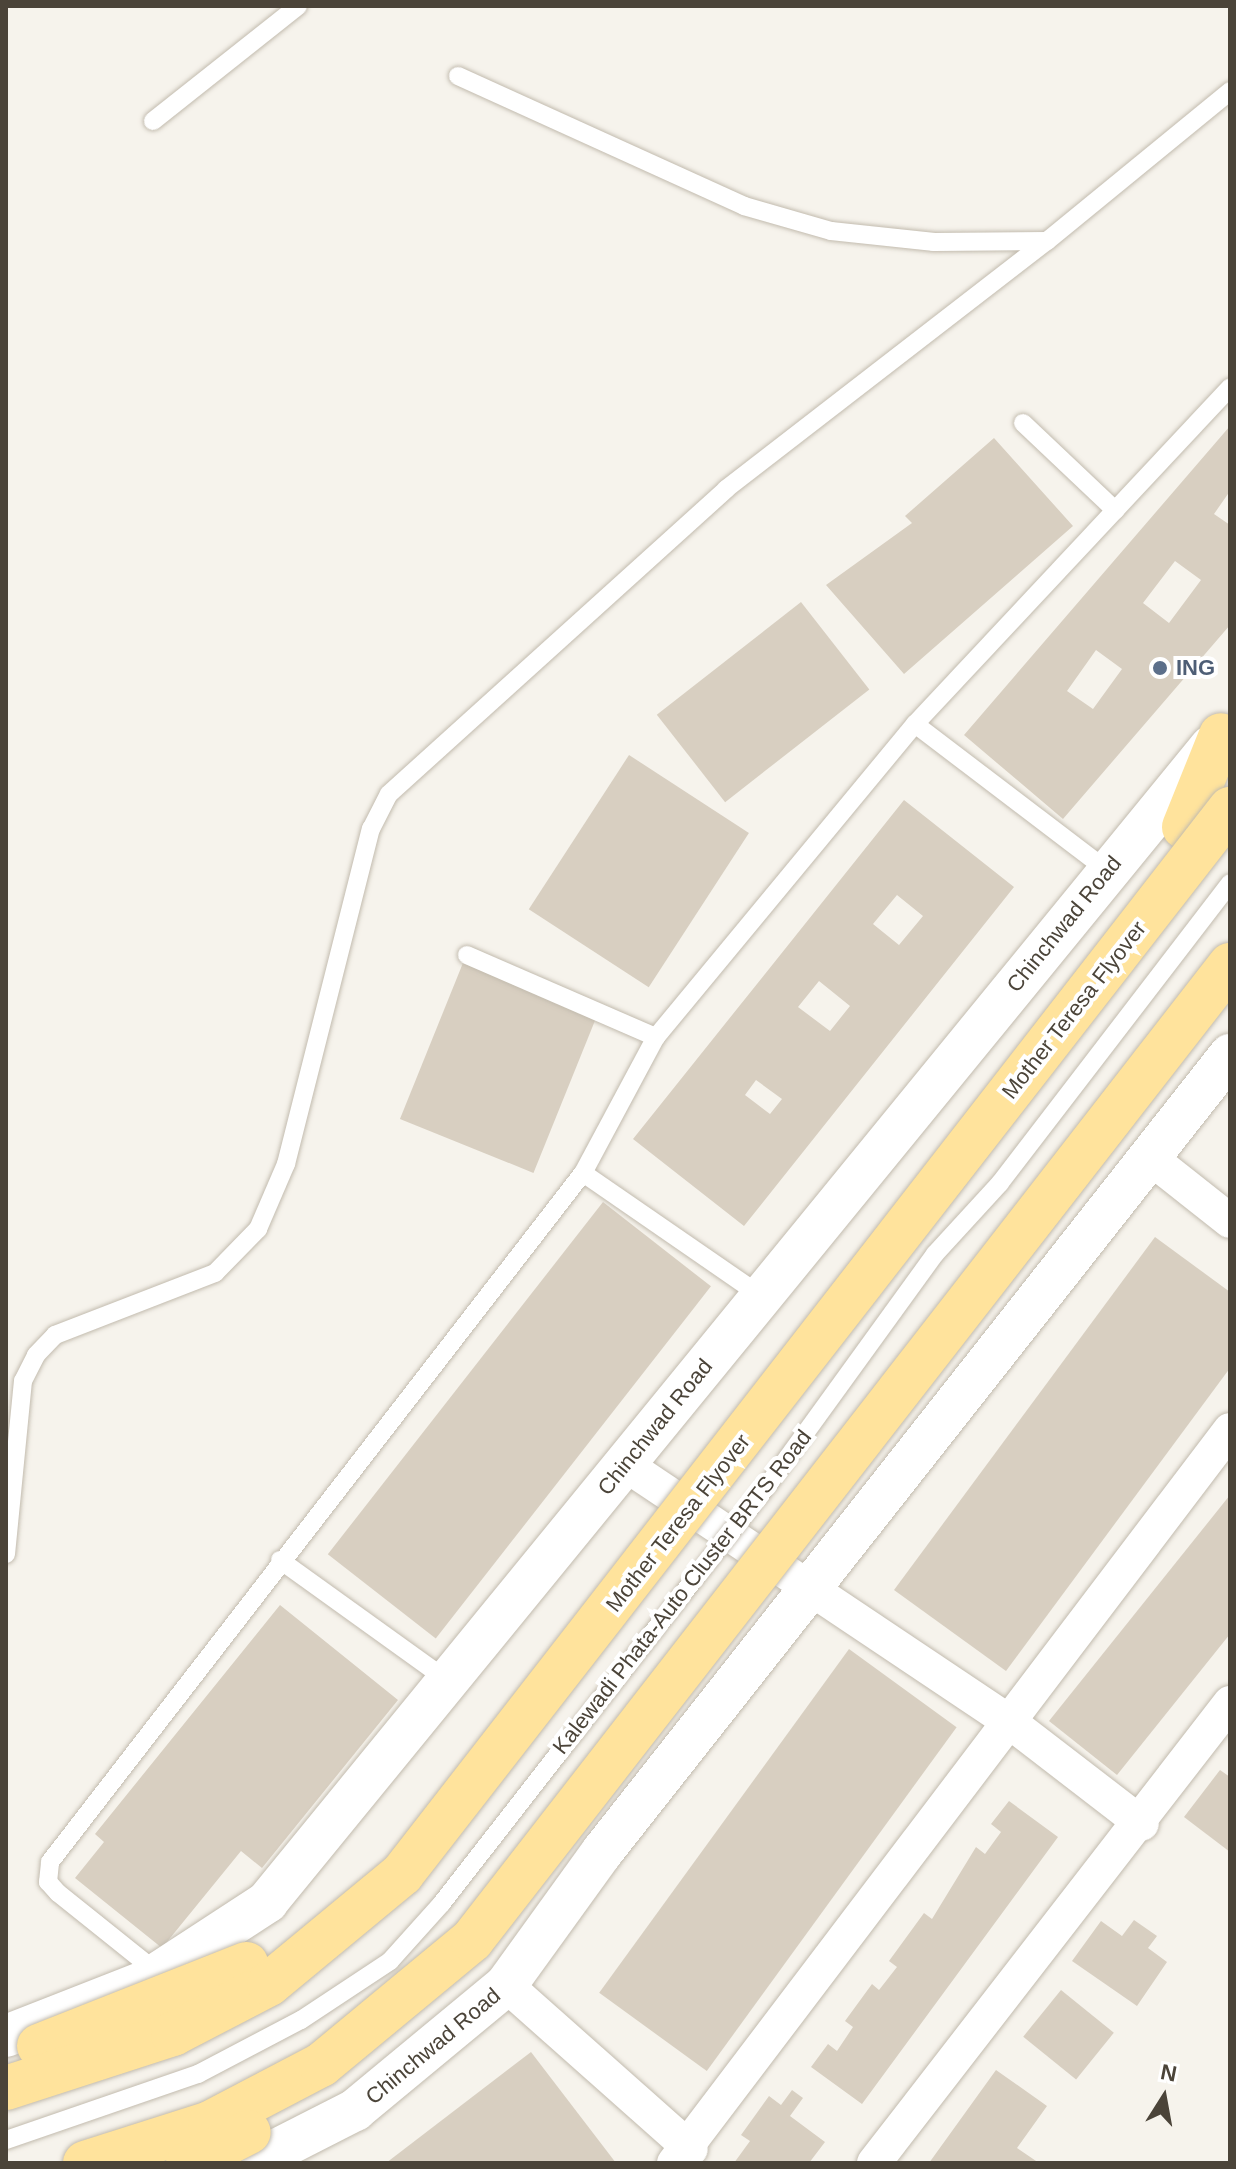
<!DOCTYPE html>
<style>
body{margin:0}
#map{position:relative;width:1236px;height:2169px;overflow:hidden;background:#f6f3ec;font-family:Helvetica,sans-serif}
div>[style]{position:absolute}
.building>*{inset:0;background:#d8cfc1;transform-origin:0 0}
.roads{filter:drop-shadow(0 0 2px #c2bbae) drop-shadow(0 0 2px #c2bbae)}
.service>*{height:18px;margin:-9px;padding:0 9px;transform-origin:9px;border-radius:9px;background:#fff}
.minor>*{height:34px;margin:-17px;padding:0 17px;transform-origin:17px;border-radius:17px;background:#fff}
.tertiary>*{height:42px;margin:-21px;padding:0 21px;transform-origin:21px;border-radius:21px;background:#fff}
.primary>*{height:44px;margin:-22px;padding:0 22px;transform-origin:22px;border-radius:22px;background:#ffe39c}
.bridges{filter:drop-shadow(0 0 2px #c2bbae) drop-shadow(0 0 2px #c2bbae)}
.service-bridge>*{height:18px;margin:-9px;padding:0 9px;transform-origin:9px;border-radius:9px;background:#fff}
.primary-bridge>*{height:44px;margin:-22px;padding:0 22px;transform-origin:22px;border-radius:22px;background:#ffe39c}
.dots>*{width:22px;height:22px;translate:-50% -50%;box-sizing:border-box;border:4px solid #fff;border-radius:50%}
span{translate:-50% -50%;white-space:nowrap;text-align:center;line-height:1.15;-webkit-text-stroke:8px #fff;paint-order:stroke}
.service-label{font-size:22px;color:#4e5e75;font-weight:700}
.left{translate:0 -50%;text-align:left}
.street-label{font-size:22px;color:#4b4439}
.frame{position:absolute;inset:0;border:8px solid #4b4439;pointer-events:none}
.north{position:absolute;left:1124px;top:2057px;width:80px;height:80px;-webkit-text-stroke:6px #fff;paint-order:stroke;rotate:11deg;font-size:22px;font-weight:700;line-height:32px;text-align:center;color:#4b4439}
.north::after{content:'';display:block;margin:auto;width:28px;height:36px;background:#4b4439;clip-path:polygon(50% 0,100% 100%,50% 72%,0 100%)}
</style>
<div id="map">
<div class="building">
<i style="clip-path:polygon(evenodd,1230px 426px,1230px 491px,1214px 514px,1230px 525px,1230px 625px,1063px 819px,964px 735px,1230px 426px,1175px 561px,1201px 580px,1169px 623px,1143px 603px,1175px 561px,1230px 426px,1096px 650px,1122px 669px,1093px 709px,1067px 691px,1096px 650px)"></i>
<i style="clip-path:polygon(994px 438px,1073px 526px,904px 674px,826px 585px,912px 523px,905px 516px)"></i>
<i style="left:801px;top:602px;width:111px;height:183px;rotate:52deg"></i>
<i style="left:629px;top:755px;width:143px;height:184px;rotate:33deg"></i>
<i style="clip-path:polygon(evenodd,904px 800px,1014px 887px,744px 1226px,633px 1139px,904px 800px,897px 895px,923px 916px,899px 945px,873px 924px,897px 895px,904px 800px,819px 981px,850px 1006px,830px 1031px,798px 1007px,819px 981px,904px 800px,756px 1080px,782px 1099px,770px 1114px,745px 1095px,756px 1080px)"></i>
<i style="left:467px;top:953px;width:144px;height:179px;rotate:22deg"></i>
<i style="left:603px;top:1202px;width:137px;height:447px;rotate:38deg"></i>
<i style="clip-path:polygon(1155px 1237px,1230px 1292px,1230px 1368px,1006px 1671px,894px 1590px)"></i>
<i style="clip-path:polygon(1230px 1495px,1230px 1634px,1117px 1775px,1049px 1721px)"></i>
<i style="clip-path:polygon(280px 1605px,398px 1700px,262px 1868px,241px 1851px,162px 1948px,75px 1878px,104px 1842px,95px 1834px)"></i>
<i style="left:849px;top:1649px;width:133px;height:425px;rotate:36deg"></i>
<i style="clip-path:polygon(1220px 1770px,1230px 1777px,1230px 1852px,1184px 1817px)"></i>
<i style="clip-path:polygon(1009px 1801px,1058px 1837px,862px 2104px,811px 2067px,828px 2044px,837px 2051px,853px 2027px,845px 2021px,872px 1984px,879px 1990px,897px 1967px,889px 1961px,924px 1913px,932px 1919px,976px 1847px,985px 1854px,1001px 1832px,991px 1824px)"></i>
<i style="clip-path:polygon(1134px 1920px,1157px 1936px,1148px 1948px,1167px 1962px,1137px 2006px,1072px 1961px,1101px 1921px,1122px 1936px)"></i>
<i style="left:1061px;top:1990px;width:68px;height:60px;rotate:39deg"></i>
<i style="clip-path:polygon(531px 2052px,616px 2163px,386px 2163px)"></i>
<i style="clip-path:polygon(996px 2070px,1047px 2106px,1017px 2148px,1039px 2163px,929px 2163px)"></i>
<i style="clip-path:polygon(792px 2090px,803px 2098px,790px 2116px,825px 2142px,809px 2163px,734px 2163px,750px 2141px,741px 2135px,769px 2096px,781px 2105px)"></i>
</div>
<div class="roads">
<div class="service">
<i style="left:458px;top:76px;width:314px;rotate:24.4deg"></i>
<i style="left:744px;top:206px;width:91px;rotate:16deg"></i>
<i style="left:831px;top:231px;width:104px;rotate:6.1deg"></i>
<i style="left:934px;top:242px;width:113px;rotate:-0.5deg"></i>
<i style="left:1047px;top:241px;width:237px;rotate:-39.3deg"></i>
<i style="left:153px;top:121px;width:185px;rotate:-38.4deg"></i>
<i style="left:1023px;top:423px;width:127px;rotate:43.4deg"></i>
<i style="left:915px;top:724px;width:243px;rotate:37.3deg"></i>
<i style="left:467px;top:955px;width:206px;rotate:23.5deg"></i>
<i style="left:583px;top:1173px;width:216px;rotate:34.6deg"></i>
<i style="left:6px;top:1554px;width:174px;rotate:-84.4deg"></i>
<i style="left:23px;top:1381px;width:29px;rotate:-63deg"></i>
<i style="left:36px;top:1355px;width:28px;rotate:-46deg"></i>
<i style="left:55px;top:1335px;width:172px;rotate:-21.2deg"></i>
<i style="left:215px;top:1273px;width:62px;rotate:-45.7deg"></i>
<i style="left:258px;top:1229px;width:71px;rotate:-66.7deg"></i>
<i style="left:286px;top:1164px;width:346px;rotate:-75.8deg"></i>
<i style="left:371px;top:829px;width:39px;rotate:-63deg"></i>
<i style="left:389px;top:794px;width:455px;rotate:-42.1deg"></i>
<i style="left:726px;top:489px;width:406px;rotate:-37.7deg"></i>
<i style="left:280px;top:1560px;width:209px;rotate:35.7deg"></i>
<i style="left:158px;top:1973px;width:128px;rotate:-141.3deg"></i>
<i style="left:58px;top:1893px;width:15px;rotate:-132deg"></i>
<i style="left:48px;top:1882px;width:20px;rotate:-84deg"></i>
<i style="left:50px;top:1862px;width:871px;rotate:-52.28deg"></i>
<i style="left:583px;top:1173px;width:154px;rotate:-61.8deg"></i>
<i style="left:656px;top:1037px;width:406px;rotate:-50.4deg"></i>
<i style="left:915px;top:724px;width:461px;rotate:-46.9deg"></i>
</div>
<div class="minor">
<i style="left:1149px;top:1157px;width:103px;rotate:38.3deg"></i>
<i style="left:626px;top:1465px;width:463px;rotate:33.8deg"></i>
<i style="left:1011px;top:1723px;width:165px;rotate:37.6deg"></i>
<i style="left:506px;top:1985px;width:247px;rotate:41.6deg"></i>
<i style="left:674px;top:2163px;width:920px;rotate:-52.82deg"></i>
<i style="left:874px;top:2163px;width:582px;rotate:-52.26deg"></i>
</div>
<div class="tertiary">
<i style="left:6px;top:2036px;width:150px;rotate:-21.4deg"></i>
<i style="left:146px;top:1981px;width:145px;rotate:-33.1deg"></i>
<i style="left:267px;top:1902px;width:1492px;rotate:-50.76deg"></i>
<i style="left:251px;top:2163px;width:117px;rotate:-27deg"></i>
<i style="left:355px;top:2110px;width:196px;rotate:-39.6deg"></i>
<i style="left:506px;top:1985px;width:164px;rotate:-54.2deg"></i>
<i style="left:602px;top:1852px;width:1015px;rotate:-51.76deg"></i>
</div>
<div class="primary">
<i style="left:1184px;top:827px;width:99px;rotate:-68.1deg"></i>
</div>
</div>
<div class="bridges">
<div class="service-bridge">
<i style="left:6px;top:2140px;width:203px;rotate:-19deg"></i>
<i style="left:198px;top:2074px;width:116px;rotate:-27.7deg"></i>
<i style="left:301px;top:2020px;width:107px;rotate:-33.5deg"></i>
<i style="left:390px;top:1961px;width:78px;rotate:-48.1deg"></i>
<i style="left:442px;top:1903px;width:534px;rotate:-52.08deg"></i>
<i style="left:770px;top:1482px;width:281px;rotate:-54.1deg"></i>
<i style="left:935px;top:1254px;width:96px;rotate:-47.5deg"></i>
<i style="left:1000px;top:1183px;width:378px;rotate:-52.5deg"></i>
</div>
<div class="primary-bridge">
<i style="left:39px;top:2046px;width:223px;rotate:-21.6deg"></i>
<i style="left:6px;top:2088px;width:176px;rotate:-17.9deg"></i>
<i style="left:173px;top:2034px;width:108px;rotate:-27.5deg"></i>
<i style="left:269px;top:1984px;width:173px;rotate:-39.6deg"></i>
<i style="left:402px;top:1874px;width:1349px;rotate:-52.14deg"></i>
<i style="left:85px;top:2163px;width:131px;rotate:-17.7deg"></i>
<i style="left:210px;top:2123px;width:125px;rotate:-27.6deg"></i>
<i style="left:321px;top:2065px;width:196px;rotate:-39.6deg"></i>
<i style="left:472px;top:1940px;width:1235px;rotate:-52.14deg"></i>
<i style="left:188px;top:2163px;width:68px;rotate:-26.9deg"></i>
</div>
</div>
<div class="dots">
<i style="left:1160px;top:668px;background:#5c6f8a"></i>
</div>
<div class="service-label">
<span class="left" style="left:1176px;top:668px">ING</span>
</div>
<div class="street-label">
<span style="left:1064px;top:924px;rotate:-51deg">Chinchwad Road</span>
<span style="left:1074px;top:1010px;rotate:-52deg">Mother Teresa Flyover</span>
<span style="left:655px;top:1427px;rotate:-51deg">Chinchwad Road</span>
<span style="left:678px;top:1523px;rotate:-52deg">Mother Teresa Flyover</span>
<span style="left:682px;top:1592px;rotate:-52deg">Kalewadi Phata-Auto Cluster BRTS Road</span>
<span style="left:433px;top:2046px;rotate:-40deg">Chinchwad Road</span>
</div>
<div class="frame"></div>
<div class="north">N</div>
</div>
